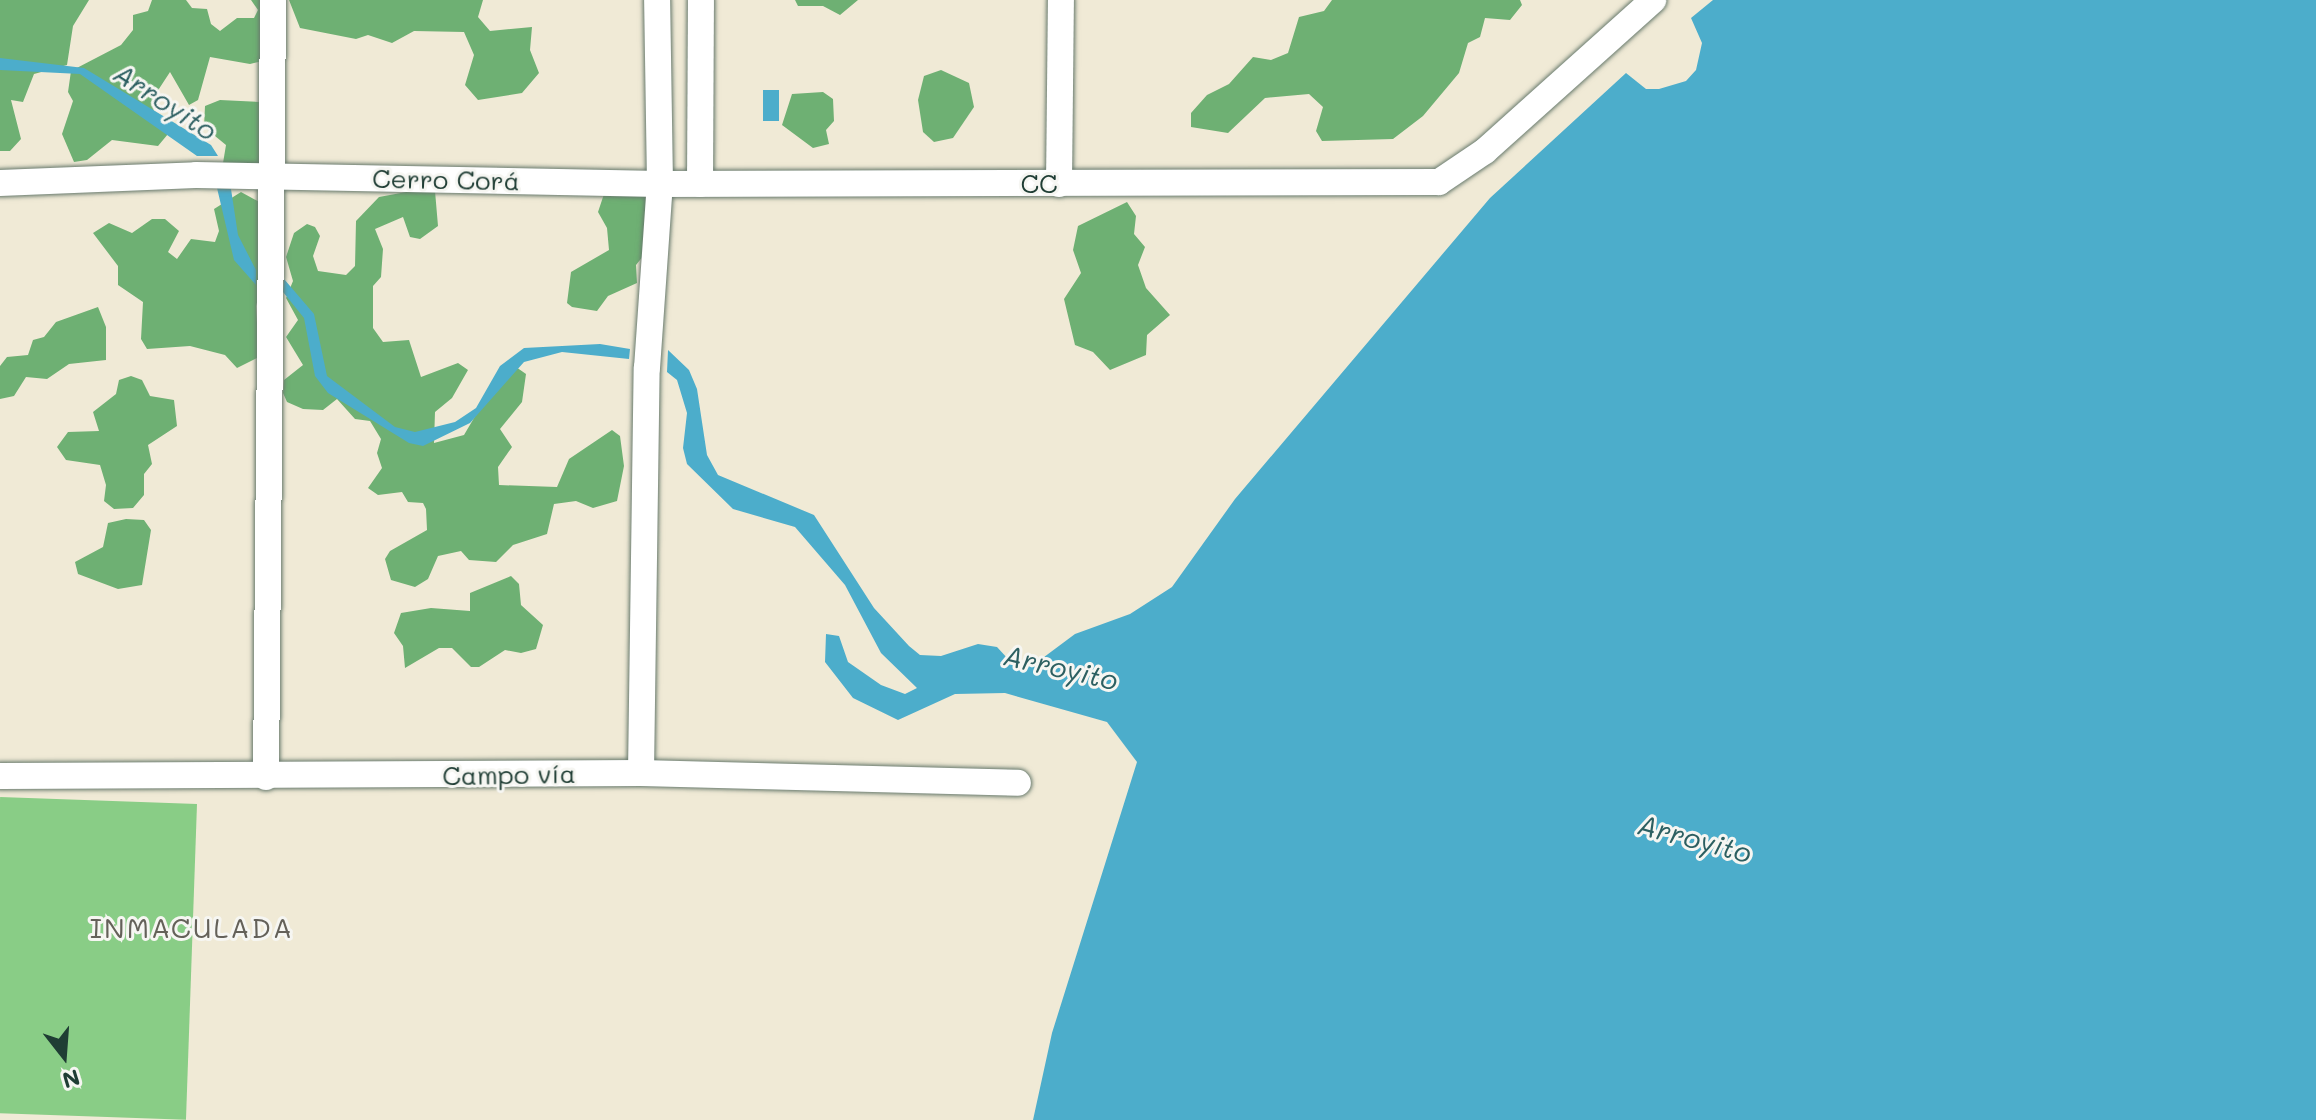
<!DOCTYPE html>
<meta charset="utf-8">
<style>
body{margin:0}
#map{position:relative;width:2316px;height:1120px;overflow:hidden;background:#f0ead6;font-family:Mali,sans-serif}
div>[style]{position:absolute}
.green>*{inset:0;background:#89cd86;transform-origin:0 0}
.forest>*{inset:0;background:#6eb073}
.water>*{inset:0;background:#4cadcb;transform-origin:0 0}
.roads{filter:drop-shadow(0 0 2px #687a6d) drop-shadow(0 0 2px #687a6d)}
.minor>*{height:26px;margin:-13px;padding:0 13px;transform-origin:13px;border-radius:13px;background:#fff}
span{translate:-50% -50%;white-space:nowrap;text-align:center;line-height:1.15;-webkit-text-stroke:6px #f6f6f2;paint-order:stroke}
.street-label{font-size:26px;color:#1f3d34}
.water-label{font-size:28px;color:#2c5f61;font-style:italic}
.neighbourhood-label{font-size:28px;color:#646159;letter-spacing:2px}
.north{position:absolute;left:24px;top:1016px;width:80px;height:80px;-webkit-text-stroke:6px #f6f6f2;paint-order:stroke;rotate:163deg;font-size:22px;font-weight:700;line-height:32px;text-align:center;color:#1f3d34}
.north::after{content:'';display:block;margin:auto;width:28px;height:36px;background:#1f3d34;clip-path:polygon(50% 0,100% 100%,50% 72%,0 100%)}
</style>
<div id="map">
<div class="green">
<i style="left:197px;top:804px;width:316px;height:197px;rotate:92deg"></i>
</div>
<div class="forest">
<i style="clip-path:polygon(0 0,89px 0,73px 26px,67px 65px,34px 74px,23px 102px,11px 100px,21px 139px,10px 151px,0 151px)"></i>
<i style="clip-path:polygon(152px 0,186px 0,192px 8px,207px 9px,211px 24px,220px 31px,237px 18px,254px 18px,258px 10px,251px 0,263px 0,263px 61px,250px 64px,210px 57px,198px 100px,189px 105px,170px 72px,153px 98px,154px 117px,168px 134px,158px 146px,112px 140px,87px 160px,74px 162px,62px 134px,73px 101px,68px 92px,71px 71px,121px 45px,133px 30px,133px 15px,148px 11px)"></i>
<i style="clip-path:polygon(289px 0,483px 0,478px 17px,490px 31px,532px 27px,530px 50px,539px 73px,522px 93px,478px 100px,465px 85px,474px 55px,464px 32px,414px 31px,392px 43px,368px 35px,356px 39px,300px 28px)"></i>
<i style="clip-path:polygon(795px 0,858px 0,840px 15px,823px 6px,798px 6px)"></i>
<i style="clip-path:polygon(1332px 0,1520px 0,1522px 5px,1510px 20px,1485px 18px,1480px 37px,1468px 43px,1459px 73px,1423px 116px,1393px 139px,1322px 141px,1316px 131px,1323px 107px,1309px 94px,1265px 98px,1228px 133px,1191px 127px,1191px 113px,1207px 95px,1229px 84px,1253px 57px,1271px 60px,1288px 53px,1299px 17px,1324px 11px)"></i>
<i style="clip-path:polygon(941px 70px,969px 83px,974px 107px,953px 138px,934px 142px,923px 132px,918px 100px,924px 76px)"></i>
<i style="clip-path:polygon(823px 92px,833px 99px,834px 121px,826px 130px,829px 144px,813px 148px,782px 125px,792px 94px)"></i>
<i style="clip-path:polygon(220px 100px,260px 102px,264px 164px,223px 163px,226px 145px,204px 127px,205px 106px)"></i>
<i style="clip-path:polygon(640px 189px,654px 208px,652px 245px,636px 265px,637px 283px,608px 296px,597px 311px,572px 307px,567px 303px,571px 272px,609px 250px,607px 228px,598px 212px,604px 194px)"></i>
<i style="clip-path:polygon(417px 190px,435px 191px,438px 226px,420px 239px,410px 237px,403px 217px,375px 229px,383px 249px,381px 277px,373px 286px,373px 328px,383px 342px,409px 340px,421px 377px,458px 363px,468px 370px,452px 398px,435px 412px,434px 443px,464px 435px,494px 384px,516px 367px,526px 374px,522px 402px,500px 429px,512px 447px,498px 467px,499px 485px,557px 487px,569px 459px,612px 430px,620px 436px,624px 466px,617px 501px,593px 508px,576px 501px,554px 504px,547px 534px,513px 545px,496px 562px,469px 560px,461px 551px,438px 556px,428px 579px,415px 587px,391px 580px,385px 559px,390px 551px,427px 530px,426px 509px,423px 503px,408px 502px,402px 492px,378px 495px,368px 488px,382px 468px,377px 453px,381px 439px,370px 421px,355px 419px,337px 399px,323px 410px,303px 409px,287px 402px,283px 393px,284px 380px,303px 365px,286px 337px,298px 320px,286px 298px,293px 281px,286px 257px,294px 233px,307px 224px,315px 227px,320px 236px,313px 256px,318px 271px,346px 275px,355px 266px,356px 221px,379px 197px)"></i>
<i style="clip-path:polygon(241px 192px,263px 204px,261px 288px,256px 306px,259px 357px,237px 368px,225px 355px,190px 346px,147px 349px,141px 339px,143px 302px,118px 285px,118px 266px,93px 233px,109px 223px,132px 233px,152px 219px,165px 219px,179px 231px,168px 252px,177px 259px,191px 239px,215px 242px,219px 231px,214px 209px)"></i>
<i style="clip-path:polygon(1127px 202px,1136px 216px,1134px 234px,1145px 247px,1138px 265px,1146px 288px,1170px 315px,1147px 335px,1146px 355px,1110px 370px,1093px 352px,1075px 345px,1064px 299px,1081px 273px,1073px 250px,1078px 226px)"></i>
<i style="clip-path:polygon(98px 307px,106px 327px,106px 360px,69px 364px,47px 379px,26px 377px,14px 396px,0 399px,0 366px,7px 357px,28px 355px,33px 340px,44px 337px,56px 322px)"></i>
<i style="clip-path:polygon(131px 376px,142px 380px,150px 396px,174px 400px,177px 426px,148px 445px,152px 464px,144px 474px,144px 495px,133px 508px,114px 509px,104px 501px,106px 485px,100px 465px,66px 460px,57px 447px,68px 432px,99px 431px,93px 412px,116px 394px,119px 380px)"></i>
<i style="clip-path:polygon(126px 519px,144px 520px,151px 530px,142px 585px,118px 589px,78px 574px,75px 562px,103px 547px,108px 523px)"></i>
<i style="clip-path:polygon(511px 576px,519px 584px,521px 605px,543px 625px,536px 649px,521px 653px,505px 650px,479px 667px,471px 667px,452px 648px,439px 648px,405px 668px,403px 646px,394px 633px,401px 613px,431px 608px,470px 611px,470px 593px)"></i>
</div>
<div class="water">
<i style="clip-path:polygon(1713px 0,2316px 0,2316px 1120px,1033px 1120px,1052px 1033px,1137px 762px,1107px 722px,1005px 693px,955px 694px,898px 720px,853px 698px,825px 662px,826px 634px,839px 636px,848px 662px,881px 685px,905px 694px,917px 688px,881px 653px,845px 585px,795px 527px,733px 509px,687px 464px,683px 448px,687px 413px,677px 380px,667px 372px,668px 350px,689px 370px,697px 389px,707px 455px,718px 475px,814px 515px,874px 608px,909px 646px,920px 655px,941px 656px,978px 644px,997px 647px,1009px 660px,1032px 666px,1075px 634px,1130px 614px,1172px 587px,1235px 499px,1490px 198px,1626px 73px,1646px 89px,1659px 89px,1686px 81px,1696px 70px,1702px 43px,1691px 18px)"></i>
<i style="clip-path:polygon(0 58px,84px 68px,211px 145px,218px 156px,197px 156px,80px 74px,0 70px)"></i>
<i style="left:763px;top:90px;width:16px;height:31px"></i>
<i style="clip-path:polygon(217px 188px,231px 189px,238px 235px,256px 270px,256px 285px,234px 260px)"></i>
<i style="clip-path:polygon(284px 279px,314px 314px,327px 376px,395px 427px,415px 432px,455px 422px,476px 408px,500px 366px,524px 348px,600px 344px,630px 349px,629px 359px,562px 352px,524px 362px,470px 423px,423px 446px,409px 443px,328px 393px,315px 376px,304px 318px,283px 292px)"></i>
</div>
<div class="roads">
<div class="minor">
<i style="left:0;top:183px;width:196px;rotate:-2.3deg"></i>
<i style="left:196px;top:175px;width:464px;rotate:1.1deg"></i>
<i style="left:660px;top:184px;width:779px;rotate:-0.15deg"></i>
<i style="left:1439px;top:182px;width:55px;rotate:-34deg"></i>
<i style="left:1485px;top:151px;width:226px;rotate:-41.9deg"></i>
<i style="left:700px;top:184px;width:184px;rotate:-89.7deg"></i>
<i style="left:1059px;top:184px;width:184px;rotate:-89.4deg"></i>
<i style="left:641px;top:773px;width:405px;rotate:-89.2deg"></i>
<i style="left:647px;top:368px;width:184px;rotate:-86deg"></i>
<i style="left:660px;top:184px;width:184px;rotate:-90.9deg"></i>
<i style="left:0;top:776px;width:641px;rotate:-0.27deg"></i>
<i style="left:641px;top:773px;width:377px;rotate:1.5deg"></i>
<i style="left:266px;top:777px;width:777px;rotate:-89.48deg"></i>
</div>
</div>
<div class="street-label">
<span style="left:446px;top:180px;rotate:1deg">Cerro Corá</span>
<span style="left:1039px;top:184px">CC</span>
<span style="left:509px;top:775px;rotate:-1deg">Campo vía</span>
</div>
<div class="water-label">
<span style="left:166px;top:101px;rotate:33deg">Arroyito</span>
<span style="left:1061px;top:667px;rotate:13deg">Arroyito</span>
<span style="left:1695px;top:838px;rotate:15deg">Arroyito</span>
</div>
<div class="neighbourhood-label">
<span style="left:192px;top:927px">INMACULADA</span>
</div>
<div class="north">N</div>
</div>
